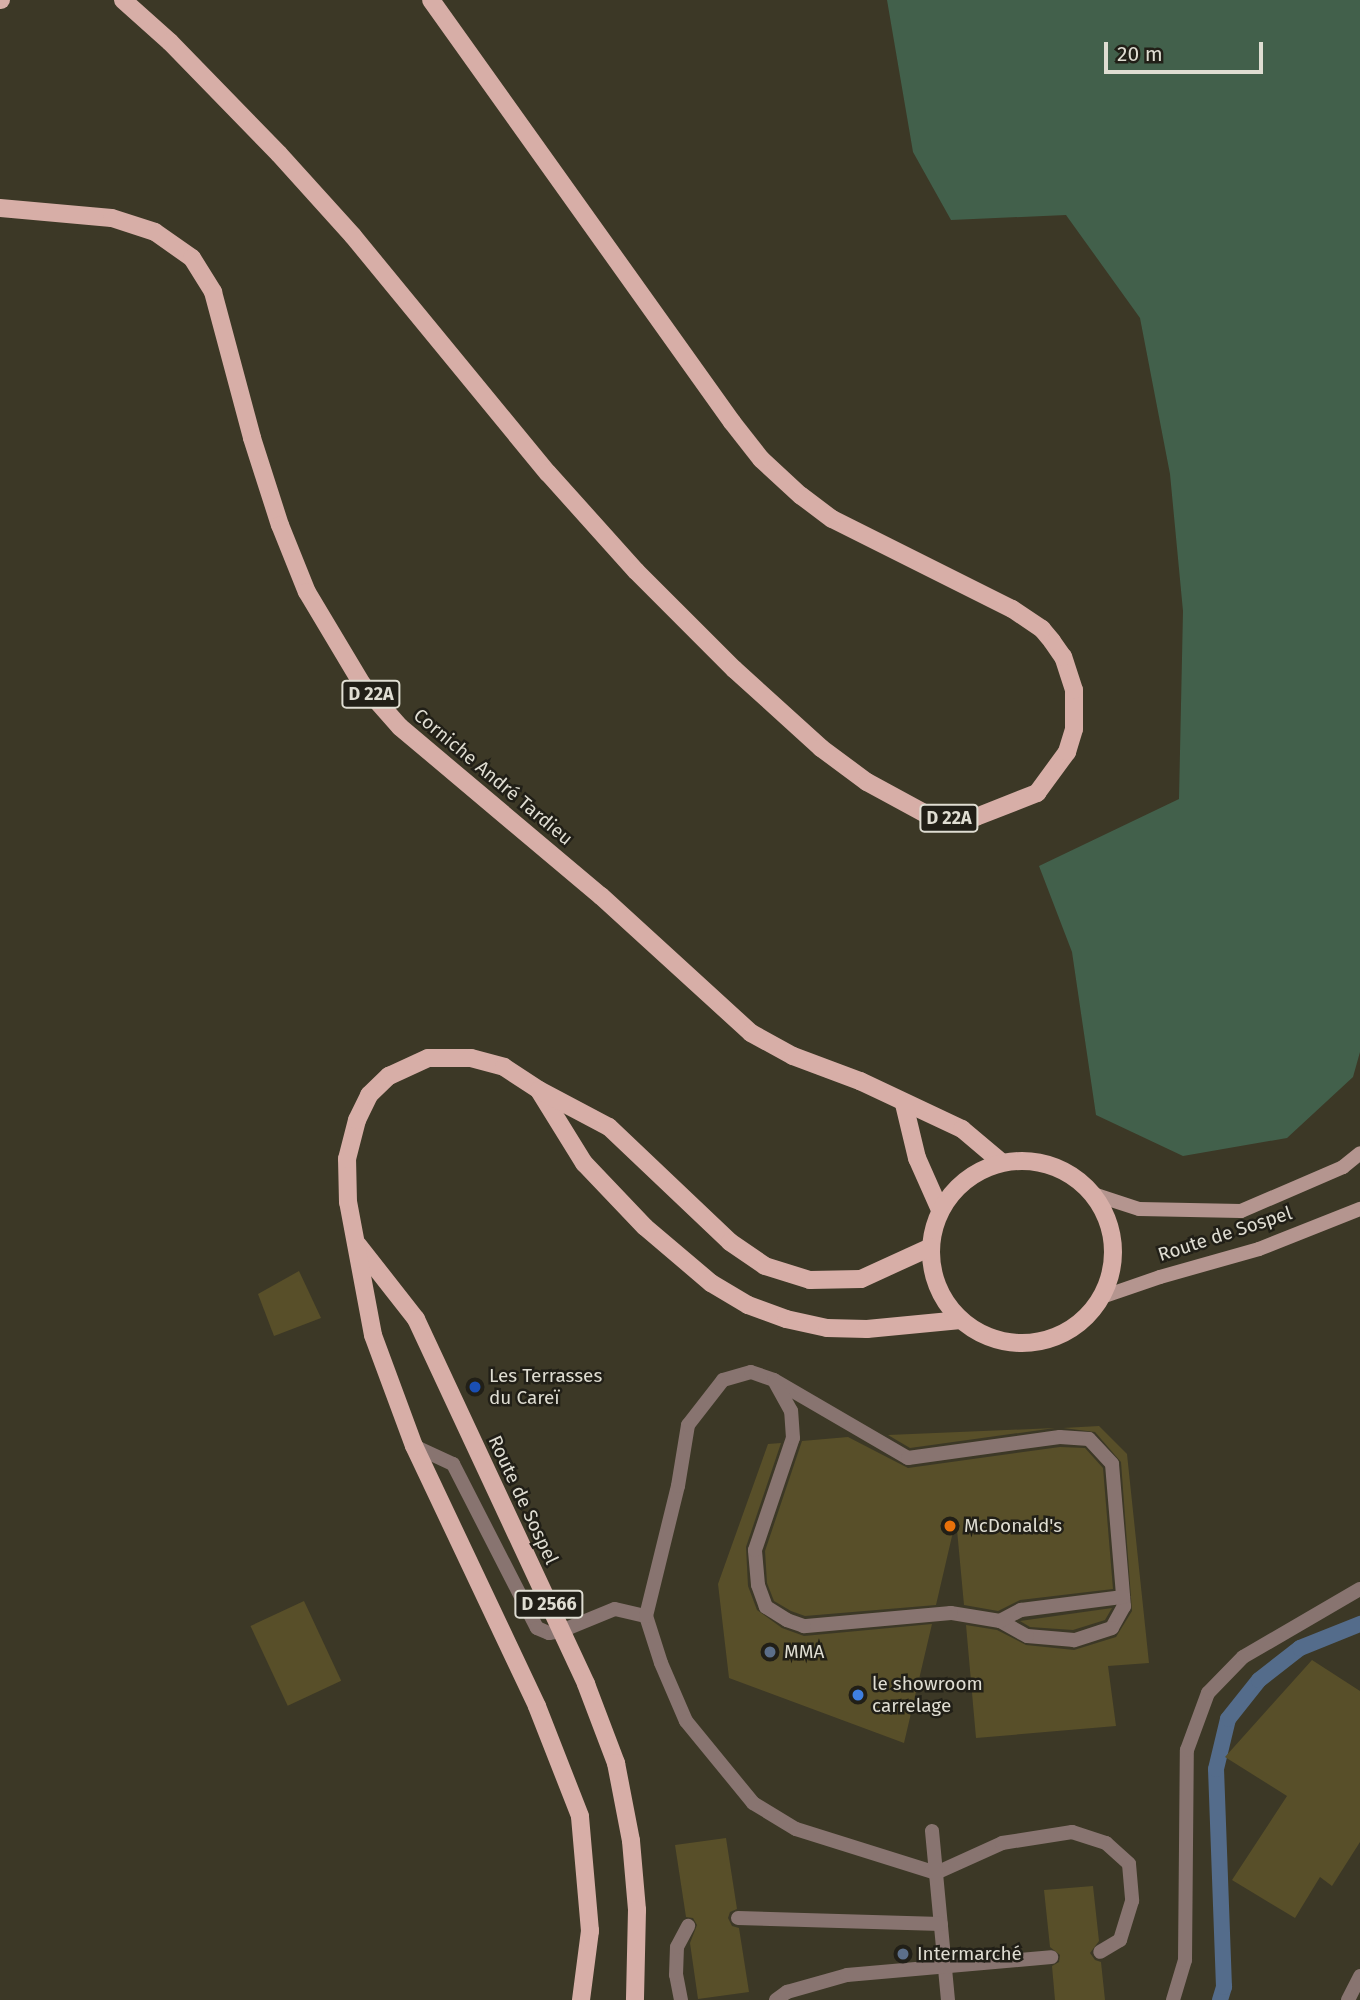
<!DOCTYPE html>
<meta charset="utf-8">
<style>
body{margin:0}
#map{position:relative;width:1360px;height:2000px;overflow:hidden;background:#3c3826;font-family:"Fira Sans",sans-serif}
div>[style]{position:absolute}
.green>*{inset:0;background:#42604b}
.stream>*{height:16px;margin:-8px;padding:0 8px;transform-origin:8px;border-radius:8px;background:#546c8b}
.building>*{inset:0;background:#584f29;transform-origin:0 0}
.service>*{height:14px;margin:-7px;padding:0 7px;transform-origin:7px;border-radius:7px;background:#887470}
.tertiary>*{height:14px;margin:-7px;padding:0 7px;transform-origin:7px;border-radius:7px;background:#887470}
.secondary>*{height:14px;margin:-7px;padding:0 7px;transform-origin:7px;border-radius:7px;background:#b4958f}
.primary>*{height:18px;margin:-9px;padding:0 9px;transform-origin:9px;border-radius:9px;background:#d7aea7}
.primary>.ring{margin:-9px;padding:0;box-sizing:content-box;background:none;border:18px solid #d7aea7;border-radius:50%}
.dots>*{width:19px;height:19px;translate:-50% -50%;box-sizing:border-box;border:4px solid #211f17;border-radius:50%}
span{translate:-50% -50%;white-space:nowrap;text-align:center;line-height:1.15;-webkit-text-stroke:5px #211f17;paint-order:stroke}
.shield-label span{padding:2px 5px;background:#211f17;border:2px solid;border-radius:5px;-webkit-text-stroke-width:0}
.shield-label{font-size:18px;color:#dfddd2;font-weight:700}
.street-label{font-size:19px;color:#dfddd2}
.poi-label{font-size:19px;color:#dfddd2}
.left{translate:0 -50%;text-align:left}
.scale{position:absolute;left:1104px;top:42px;width:159px;height:32px;box-sizing:border-box;border:4px solid #dfddd2;border-top:0;padding-left:9px;font-size:21px;line-height:24px;white-space:nowrap;color:#dfddd2;-webkit-text-stroke:5px #211f17;paint-order:stroke}
</style>
<div id="map">
<div class="green">
<i style="clip-path:polygon(887px 0,1360px 0,1360px 1052px,1353px 1077px,1287px 1138px,1183px 1156px,1096px 1115px,1072px 952px,1039px 866px,1179px 799px,1183px 611px,1170px 474px,1140px 318px,1066px 215px,951px 220px,913px 152px)"></i>
</div>
<div class="stream">
<i style="left:1220px;top:2000px;width:14px;rotate:-73deg"></i>
<i style="left:1224px;top:1987px;width:218px;rotate:-92.1deg"></i>
<i style="left:1216px;top:1769px;width:51px;rotate:-76.5deg"></i>
<i style="left:1228px;top:1719px;width:50px;rotate:-51.5deg"></i>
<i style="left:1259px;top:1680px;width:52px;rotate:-38deg"></i>
<i style="left:1300px;top:1648px;width:65px;rotate:-21.8deg"></i>
</div>
<div class="building">
<i style="clip-path:polygon(299px 1271px,321px 1318px,274px 1336px,258px 1294px)"></i>
<i style="clip-path:polygon(1099px 1426px,1127px 1454px,1149px 1663px,1108px 1666px,1116px 1726px,976px 1738px,966px 1625px,997px 1630px,1026px 1645px,1074px 1650px,1116px 1637px,1132px 1611px,1121px 1462px,1095px 1432px,1063px 1428px)"></i>
<i style="clip-path:polygon(1055px 1428px,910px 1448px,888px 1435px)"></i>
<i style="clip-path:polygon(848px 1437px,908px 1468px,1060px 1447px,1085px 1448px,1103px 1468px,1113px 1589px,1020px 1600px,998px 1611px,964px 1605px,956px 1519px,936px 1605px,805px 1616px,791px 1611px,774px 1601px,767px 1583px,765px 1551px,802px 1441px)"></i>
<i style="clip-path:polygon(781px 1443px,746px 1547px,748px 1586px,757px 1610px,782px 1628px,804px 1636px,932px 1624px,904px 1743px,729px 1678px,718px 1584px,768px 1444px)"></i>
<i style="left:304px;top:1601px;width:88px;height:59px;rotate:65deg"></i>
<i style="clip-path:polygon(1112px 1608px,1105px 1620px,1073px 1630px,1030px 1627px,1020px 1621px)"></i>
<i style="clip-path:polygon(1312px 1660px,1360px 1691px,1360px 1842px,1332px 1886px,1320px 1877px,1295px 1918px,1232px 1880px,1287px 1796px,1225px 1757px)"></i>
<i style="clip-path:polygon(726px 1838px,737px 1909px,730px 1912px,728px 1918px,732px 1926px,739px 1928px,749px 1992px,698px 1999px,690px 1943px,697px 1925px,693px 1918px,686px 1917px,675px 1845px)"></i>
<i style="clip-path:polygon(1093px 1886px,1099px 1941px,1090px 1953px,1095px 1960px,1101px 1962px,1105px 2000px,1055px 2000px,1052px 1966px,1059px 1962px,1060px 1955px,1050px 1947px,1044px 1890px)"></i>
</div>
<div class="service">
<i style="left:414px;top:1446px;width:43px;rotate:24.8deg"></i>
<i style="left:453px;top:1464px;width:184px;rotate:62.9deg"></i>
<i style="left:537px;top:1628px;width:13px;rotate:23deg"></i>
<i style="left:549px;top:1633px;width:12px;rotate:-9deg"></i>
<i style="left:561px;top:1631px;width:58px;rotate:-22.2deg"></i>
<i style="left:615px;top:1609px;width:32px;rotate:13deg"></i>
<i style="left:646px;top:1616px;width:49px;rotate:72.3deg"></i>
<i style="left:661px;top:1663px;width:63px;rotate:66.7deg"></i>
<i style="left:686px;top:1721px;width:106px;rotate:50.7deg"></i>
<i style="left:753px;top:1803px;width:50px;rotate:31.2deg"></i>
<i style="left:796px;top:1829px;width:147px;rotate:17.4deg"></i>
<i style="left:936px;top:1873px;width:72px;rotate:-24.4deg"></i>
<i style="left:1002px;top:1843px;width:71px;rotate:-8.9deg"></i>
<i style="left:1072px;top:1832px;width:36px;rotate:18deg"></i>
<i style="left:1106px;top:1843px;width:31px;rotate:42deg"></i>
<i style="left:1129px;top:1864px;width:37px;rotate:85deg"></i>
<i style="left:1132px;top:1901px;width:41px;rotate:107.1deg"></i>
<i style="left:1120px;top:1940px;width:23px;rotate:149deg"></i>
<i style="left:646px;top:1616px;width:134px;rotate:-76.2deg"></i>
<i style="left:678px;top:1486px;width:62px;rotate:-80.7deg"></i>
<i style="left:688px;top:1425px;width:57px;rotate:-52.1deg"></i>
<i style="left:723px;top:1380px;width:29px;rotate:-16deg"></i>
<i style="left:751px;top:1372px;width:24px;rotate:19deg"></i>
<i style="left:774px;top:1380px;width:155px;rotate:30.2deg"></i>
<i style="left:908px;top:1458px;width:153px;rotate:-7.9deg"></i>
<i style="left:1060px;top:1437px;width:29px;rotate:4deg"></i>
<i style="left:1089px;top:1439px;width:34px;rotate:47deg"></i>
<i style="left:1112px;top:1464px;width:143px;rotate:85.2deg"></i>
<i style="left:1124px;top:1606px;width:25px;rotate:119deg"></i>
<i style="left:1112px;top:1628px;width:40px;rotate:162deg"></i>
<i style="left:1074px;top:1640px;width:47px;rotate:-175.1deg"></i>
<i style="left:1027px;top:1636px;width:31px;rotate:-151deg"></i>
<i style="left:1000px;top:1621px;width:50px;rotate:-170.7deg"></i>
<i style="left:951px;top:1613px;width:148px;rotate:174.9deg"></i>
<i style="left:804px;top:1626px;width:18px;rotate:-161deg"></i>
<i style="left:787px;top:1620px;width:25px;rotate:-148deg"></i>
<i style="left:766px;top:1607px;width:23px;rotate:-110deg"></i>
<i style="left:758px;top:1585px;width:35px;rotate:-95deg"></i>
<i style="left:755px;top:1550px;width:118px;rotate:-71.3deg"></i>
<i style="left:793px;top:1438px;width:27px;rotate:-94deg"></i>
<i style="left:791px;top:1411px;width:35px;rotate:-119deg"></i>
<i style="left:1000px;top:1621px;width:24px;rotate:-28deg"></i>
<i style="left:1021px;top:1610px;width:103px;rotate:-7.3deg"></i>
<i style="left:932px;top:1831px;width:170px;rotate:84.6deg"></i>
<i style="left:738px;top:1918px;width:203px;rotate:1.7deg"></i>
<i style="left:681px;top:2000px;width:25px;rotate:-101deg"></i>
<i style="left:676px;top:1975px;width:28px;rotate:-88deg"></i>
<i style="left:677px;top:1947px;width:24px;rotate:-62deg"></i>
<i style="left:776px;top:2000px;width:14px;rotate:-36deg"></i>
<i style="left:787px;top:1992px;width:62px;rotate:-15.8deg"></i>
<i style="left:847px;top:1975px;width:205px;rotate:-5deg"></i>
</div>
<div class="tertiary">
<i style="left:1173px;top:2000px;width:42px;rotate:-73.3deg"></i>
<i style="left:1185px;top:1960px;width:210px;rotate:-89.5deg"></i>
<i style="left:1187px;top:1750px;width:61px;rotate:-69.8deg"></i>
<i style="left:1208px;top:1693px;width:50px;rotate:-45.8deg"></i>
<i style="left:1243px;top:1657px;width:135px;rotate:-30.2deg"></i>
<i style="left:1348px;top:2000px;width:27px;rotate:-63deg"></i>
</div>
<div class="secondary">
<i style="left:1093px;top:1194px;width:48px;rotate:18.1deg"></i>
<i style="left:1139px;top:1209px;width:102px;rotate:1.1deg"></i>
<i style="left:1241px;top:1211px;width:111px;rotate:-23.3deg"></i>
<i style="left:1343px;top:1167px;width:22px;rotate:-39deg"></i>
<i style="left:1102px;top:1297px;width:61px;rotate:-19deg"></i>
<i style="left:1160px;top:1277px;width:103px;rotate:-15.8deg"></i>
<i style="left:1259px;top:1249px;width:109px;rotate:-21.6deg"></i>
</div>
<div class="primary">
<i style="left:0;top:0;width:1px"></i>
<i style="left:123px;top:0;width:63px;rotate:41.8deg"></i>
<i style="left:170px;top:42px;width:156px;rotate:45.8deg"></i>
<i style="left:279px;top:154px;width:110px;rotate:47.9deg"></i>
<i style="left:353px;top:236px;width:307px;rotate:50.6deg"></i>
<i style="left:548px;top:473px;width:132px;rotate:48.1deg"></i>
<i style="left:636px;top:571px;width:139px;rotate:45deg"></i>
<i style="left:734px;top:669px;width:118px;rotate:42.2deg"></i>
<i style="left:821px;top:748px;width:57px;rotate:36.5deg"></i>
<i style="left:867px;top:782px;width:67px;rotate:28.5deg"></i>
<i style="left:926px;top:814px;width:27px;rotate:10deg"></i>
<i style="left:953px;top:819px;width:23px;rotate:-5deg"></i>
<i style="left:976px;top:817px;width:66px;rotate:-21.5deg"></i>
<i style="left:1037px;top:793px;width:51px;rotate:-53.8deg"></i>
<i style="left:1067px;top:752px;width:24px;rotate:-73deg"></i>
<i style="left:1074px;top:729px;width:39px;rotate:-90deg"></i>
<i style="left:1074px;top:690px;width:35px;rotate:-108deg"></i>
<i style="left:1063px;top:657px;width:19px;rotate:-125deg"></i>
<i style="left:1052px;top:641px;width:16px;rotate:-130deg"></i>
<i style="left:1042px;top:629px;width:36px;rotate:-146deg"></i>
<i style="left:1012px;top:609px;width:201px;rotate:-153.4deg"></i>
<i style="left:832px;top:519px;width:39px;rotate:-143deg"></i>
<i style="left:801px;top:496px;width:54px;rotate:-137.2deg"></i>
<i style="left:761px;top:459px;width:47px;rotate:-128.1deg"></i>
<i style="left:732px;top:422px;width:518px;rotate:-125.5deg"></i>
<i style="left:0;top:208px;width:112px;rotate:5.1deg"></i>
<i style="left:112px;top:218px;width:45px;rotate:18deg"></i>
<i style="left:155px;top:232px;width:45px;rotate:35.1deg"></i>
<i style="left:192px;top:258px;width:40px;rotate:58deg"></i>
<i style="left:213px;top:292px;width:151px;rotate:75deg"></i>
<i style="left:252px;top:438px;width:91px;rotate:72.2deg"></i>
<i style="left:280px;top:525px;width:72px;rotate:68.1deg"></i>
<i style="left:307px;top:592px;width:107px;rotate:59.1deg"></i>
<i style="left:362px;top:684px;width:57px;rotate:48.5deg"></i>
<i style="left:400px;top:727px;width:263px;rotate:40.1deg"></i>
<i style="left:601px;top:896px;width:203px;rotate:42.4deg"></i>
<i style="left:751px;top:1033px;width:48px;rotate:28.7deg"></i>
<i style="left:793px;top:1056px;width:72px;rotate:20.5deg"></i>
<i style="left:860px;top:1081px;width:113px;rotate:25.2deg"></i>
<i style="left:962px;top:1129px;width:51px;rotate:40.2deg"></i>
<i style="left:540px;top:1092px;width:84px;rotate:58.2deg"></i>
<i style="left:584px;top:1163px;width:88px;rotate:46.4deg"></i>
<i style="left:645px;top:1227px;width:87px;rotate:40.3deg"></i>
<i style="left:711px;top:1283px;width:43px;rotate:30.7deg"></i>
<i style="left:748px;top:1305px;width:40px;rotate:20.2deg"></i>
<i style="left:786px;top:1319px;width:42px;rotate:12.4deg"></i>
<i style="left:827px;top:1328px;width:40px;rotate:1.4deg"></i>
<i style="left:867px;top:1329px;width:94px;rotate:-5.5deg"></i>
<i style="left:904px;top:1104px;width:56px;rotate:76.5deg"></i>
<i style="left:917px;top:1158px;width:57px;rotate:66.1deg"></i>
<i class="ring" style="left:931px;top:1161px;width:164px;height:164px"></i>
<i style="left:358px;top:1245px;width:94px;rotate:51.9deg"></i>
<i style="left:416px;top:1319px;width:403px;rotate:65deg"></i>
<i style="left:586px;top:1684px;width:85px;rotate:69.2deg"></i>
<i style="left:616px;top:1763px;width:79px;rotate:79.1deg"></i>
<i style="left:631px;top:1841px;width:69px;rotate:85deg"></i>
<i style="left:637px;top:1910px;width:90px;rotate:91.3deg"></i>
<i style="left:581px;top:2000px;width:70px;rotate:-82.6deg"></i>
<i style="left:590px;top:1931px;width:115px;rotate:-95deg"></i>
<i style="left:580px;top:1816px;width:118px;rotate:-111.4deg"></i>
<i style="left:537px;top:1706px;width:288px;rotate:-115.3deg"></i>
<i style="left:414px;top:1446px;width:118px;rotate:-110.3deg"></i>
<i style="left:373px;top:1335px;width:135px;rotate:-100.6deg"></i>
<i style="left:348px;top:1202px;width:43px;rotate:-91.3deg"></i>
<i style="left:347px;top:1159px;width:40px;rotate:-75.6deg"></i>
<i style="left:357px;top:1120px;width:28px;rotate:-64deg"></i>
<i style="left:369px;top:1095px;width:28px;rotate:-44deg"></i>
<i style="left:389px;top:1076px;width:43px;rotate:-24.8deg"></i>
<i style="left:428px;top:1058px;width:43px"></i>
<i style="left:471px;top:1058px;width:34px;rotate:15deg"></i>
<i style="left:504px;top:1067px;width:42px;rotate:33.3deg"></i>
<i style="left:539px;top:1090px;width:79px;rotate:27.9deg"></i>
<i style="left:609px;top:1127px;width:167px;rotate:43.5deg"></i>
<i style="left:730px;top:1242px;width:42px;rotate:34.4deg"></i>
<i style="left:765px;top:1266px;width:47px;rotate:17.3deg"></i>
<i style="left:810px;top:1280px;width:51px;rotate:-1.1deg"></i>
<i style="left:861px;top:1279px;width:77px;rotate:-24.6deg"></i>
</div>
<div class="dots">
<i style="left:475px;top:1387px;background:#1a4fb4"></i>
<i style="left:950px;top:1526px;background:#e8710a"></i>
<i style="left:770px;top:1652px;background:#5c6f8a"></i>
<i style="left:858px;top:1695px;background:#3f7fe0"></i>
<i style="left:903px;top:1954px;background:#5c6f8a"></i>
</div>
<div class="shield-label">
<span style="left:371px;top:694px">D 22A</span>
<span style="left:949px;top:818px">D 22A</span>
<span style="left:549px;top:1604px">D 2566</span>
</div>
<div class="street-label">
<span style="left:493px;top:777px;rotate:40deg">Corniche André Tardieu</span>
<span style="left:1225px;top:1234px;rotate:-18deg">Route de Sospel</span>
<span style="left:523px;top:1500px;rotate:65deg">Route de Sospel</span>
</div>
<div class="poi-label">
<span class="left" style="left:489px;top:1387px">Les Terrasses<br>du Careï</span>
<span class="left" style="left:964px;top:1526px">McDonald's</span>
<span class="left" style="left:784px;top:1652px">MMA</span>
<span class="left" style="left:872px;top:1695px">le showroom<br>carrelage</span>
<span class="left" style="left:917px;top:1954px">Intermarché</span>
</div>
<div class="scale">20 m</div>
</div>
